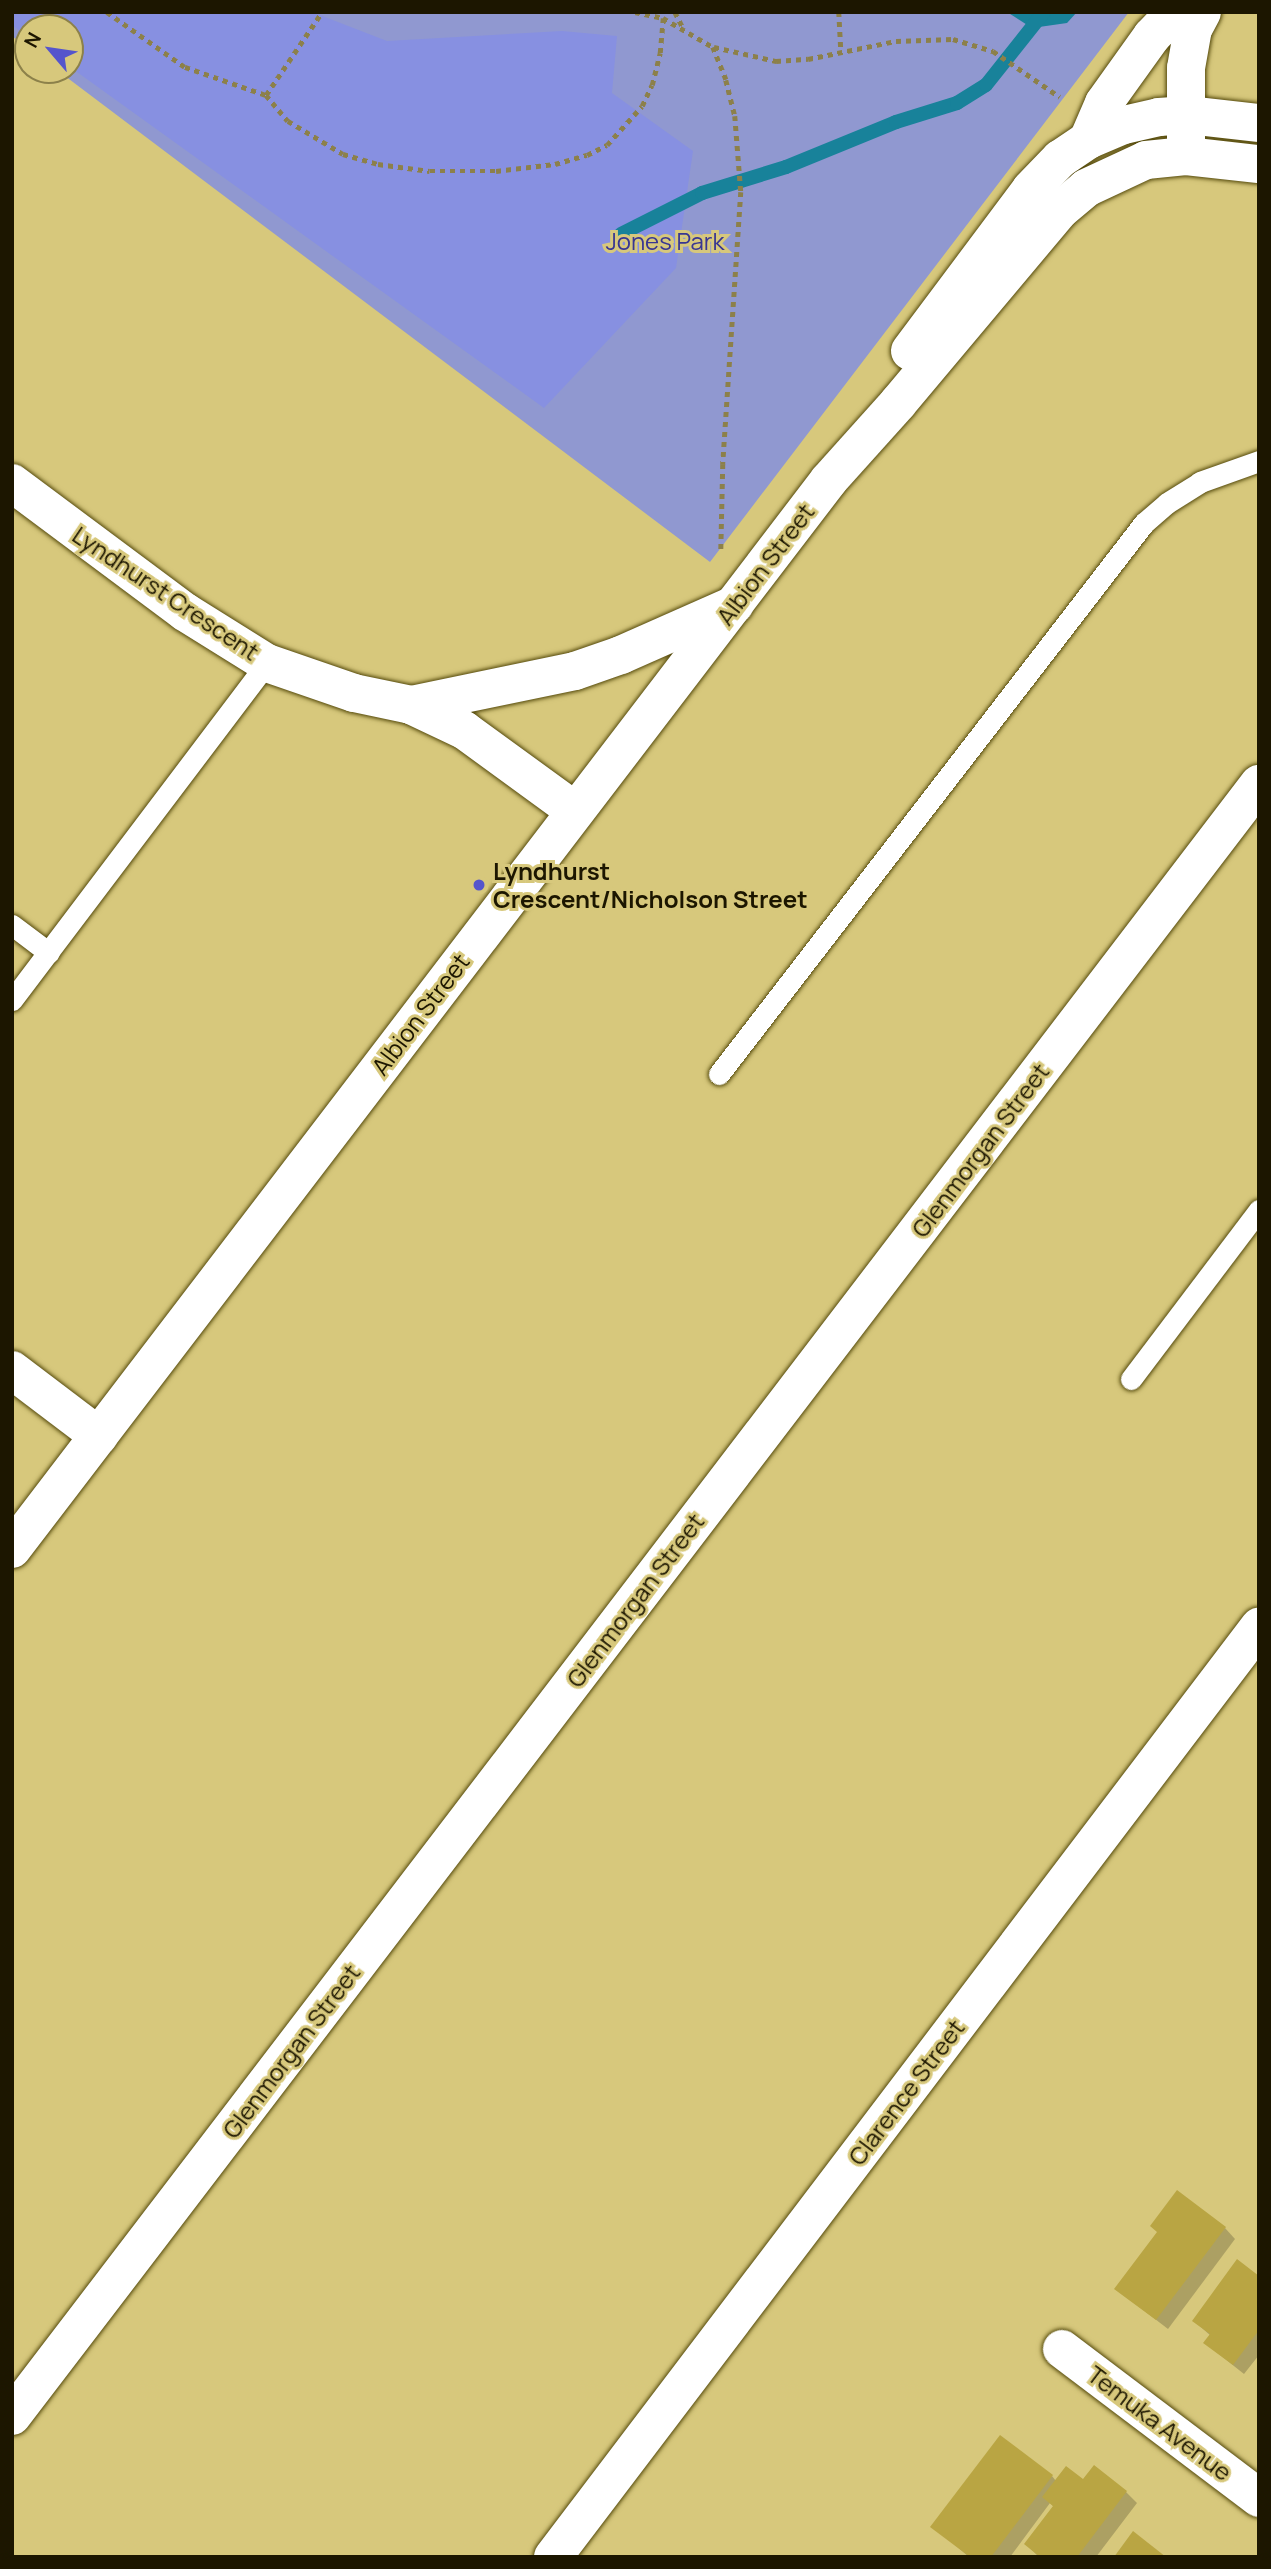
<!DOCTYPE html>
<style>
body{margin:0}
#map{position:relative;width:1271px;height:2569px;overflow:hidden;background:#d7c87c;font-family:Manrope,sans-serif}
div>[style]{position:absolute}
.green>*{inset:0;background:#9098d0}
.forest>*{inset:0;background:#8790e1}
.water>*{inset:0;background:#18829a}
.shadow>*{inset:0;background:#0003}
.stream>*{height:14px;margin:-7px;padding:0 7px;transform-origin:7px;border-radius:7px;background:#18829a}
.building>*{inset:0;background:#b9a543}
.path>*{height:4.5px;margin-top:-2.25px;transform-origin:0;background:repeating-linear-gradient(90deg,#8c804a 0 5px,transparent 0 10px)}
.roads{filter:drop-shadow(0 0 2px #554a0c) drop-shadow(0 0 2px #554a0c)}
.lane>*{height:21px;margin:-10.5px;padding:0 10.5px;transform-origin:10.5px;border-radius:10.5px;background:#fff}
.street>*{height:38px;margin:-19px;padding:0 19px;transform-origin:19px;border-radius:19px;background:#fff}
.primary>*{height:38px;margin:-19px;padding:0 19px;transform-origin:19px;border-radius:19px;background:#fff}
.dots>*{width:19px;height:19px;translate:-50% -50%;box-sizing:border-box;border:4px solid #d7c87c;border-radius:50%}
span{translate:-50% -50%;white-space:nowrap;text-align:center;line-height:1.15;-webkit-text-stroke:6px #d7c87c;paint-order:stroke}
.park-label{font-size:24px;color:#383693}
.street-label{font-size:24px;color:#1c1600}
.poi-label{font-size:24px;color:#1c1600;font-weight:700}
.left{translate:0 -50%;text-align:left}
.frame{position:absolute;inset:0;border:14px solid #1c1600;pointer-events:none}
.north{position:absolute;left:14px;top:14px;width:70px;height:70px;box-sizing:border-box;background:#d7c87c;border:2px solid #8c814a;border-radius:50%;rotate:299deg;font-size:19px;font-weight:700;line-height:28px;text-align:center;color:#1c1600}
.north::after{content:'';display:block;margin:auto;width:24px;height:32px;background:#55c;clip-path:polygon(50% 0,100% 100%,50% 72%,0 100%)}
</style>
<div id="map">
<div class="green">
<i style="clip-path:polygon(12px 12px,1129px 12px,710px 562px,57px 70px,70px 70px,70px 28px,28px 28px,28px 48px,12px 36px)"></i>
</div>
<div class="forest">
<i style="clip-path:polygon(12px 12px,312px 12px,387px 41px,562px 31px,617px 36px,612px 93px,693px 151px,676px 268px,544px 408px,70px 67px,70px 28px,28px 28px,28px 37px,12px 25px)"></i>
</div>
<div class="water">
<i style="clip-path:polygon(1007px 12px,1077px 12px,1067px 23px,1032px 28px)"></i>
</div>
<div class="shadow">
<i style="clip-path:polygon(1225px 2228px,1235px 2239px,1168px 2329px,1116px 2289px)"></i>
<i style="clip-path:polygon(1259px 2278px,1259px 2355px,1244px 2374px,1205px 2343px,1211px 2336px,1194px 2321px)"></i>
<i style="clip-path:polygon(1052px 2476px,1056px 2481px,1084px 2481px,1126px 2492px,1137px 2503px,1096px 2557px,1039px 2557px,1026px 2544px,1054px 2507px,1050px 2503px,1010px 2557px,969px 2557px,933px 2526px)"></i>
</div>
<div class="stream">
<i style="left:621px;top:234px;width:91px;rotate:-26.8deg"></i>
<i style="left:702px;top:193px;width:88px;rotate:-17.2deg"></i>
<i style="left:786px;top:167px;width:119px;rotate:-22.2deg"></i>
<i style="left:896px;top:122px;width:64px;rotate:-17.3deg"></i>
<i style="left:957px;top:103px;width:34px;rotate:-32deg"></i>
<i style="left:986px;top:85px;width:93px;rotate:-51.5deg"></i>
</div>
<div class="building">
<i style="clip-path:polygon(1177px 2190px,1226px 2227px,1156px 2320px,1114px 2289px,1157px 2232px,1150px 2226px)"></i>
<i style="clip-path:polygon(1237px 2259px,1259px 2276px,1259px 2330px,1233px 2365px,1203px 2343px,1210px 2334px,1192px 2321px)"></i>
<i style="clip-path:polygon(1000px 2435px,1053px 2475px,991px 2557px,970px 2557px,930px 2527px)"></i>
<i style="clip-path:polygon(1094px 2465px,1127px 2491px,1077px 2557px,1040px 2557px,1024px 2544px,1053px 2506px,1042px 2497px,1066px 2466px,1083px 2479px)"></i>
<i style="clip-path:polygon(1133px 2531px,1166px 2557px,1114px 2557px)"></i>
</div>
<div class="path">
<i style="left:107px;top:12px;width:95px;rotate:35.2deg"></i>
<i style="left:185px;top:67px;width:86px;rotate:19.1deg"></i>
<i style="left:266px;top:95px;width:34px;rotate:50deg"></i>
<i style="left:288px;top:121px;width:64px;rotate:31deg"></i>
<i style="left:343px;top:154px;width:36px;rotate:16deg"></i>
<i style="left:378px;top:164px;width:52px;rotate:7.7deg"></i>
<i style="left:430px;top:171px;width:66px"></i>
<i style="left:496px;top:171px;width:59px;rotate:-6.8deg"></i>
<i style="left:555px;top:164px;width:33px;rotate:-16deg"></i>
<i style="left:587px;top:155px;width:22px;rotate:-27deg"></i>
<i style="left:607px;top:145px;width:52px;rotate:-48.1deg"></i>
<i style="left:642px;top:106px;width:23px;rotate:-65deg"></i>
<i style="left:652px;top:85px;width:33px;rotate:-76deg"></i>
<i style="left:660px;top:53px;width:35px;rotate:-85deg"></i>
<i style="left:373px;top:12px;width:103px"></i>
<i style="left:635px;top:12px;width:29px;rotate:12deg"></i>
<i style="left:663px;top:18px;width:58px;rotate:30.1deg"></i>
<i style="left:713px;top:47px;width:35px;rotate:68deg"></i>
<i style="left:726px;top:80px;width:37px;rotate:76deg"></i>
<i style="left:735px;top:116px;width:76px;rotate:85.5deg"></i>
<i style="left:741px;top:192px;width:273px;rotate:93.8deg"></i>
<i style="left:723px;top:464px;width:86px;rotate:91.3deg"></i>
<i style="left:675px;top:12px;width:16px;rotate:63deg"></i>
<i style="left:839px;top:12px;width:38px;rotate:87deg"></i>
<i style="left:714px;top:47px;width:64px;rotate:12.7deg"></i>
<i style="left:776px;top:61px;width:32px;rotate:-4deg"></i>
<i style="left:808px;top:59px;width:90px;rotate:-11.6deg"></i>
<i style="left:896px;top:41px;width:57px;rotate:-2deg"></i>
<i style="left:953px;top:39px;width:42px;rotate:16.7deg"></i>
<i style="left:993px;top:51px;width:81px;rotate:34.5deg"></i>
<i style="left:266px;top:95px;width:100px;rotate:-56deg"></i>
</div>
<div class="roads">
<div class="lane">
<i style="left:12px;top:925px;width:46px;rotate:37.1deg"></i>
<i style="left:12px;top:1000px;width:423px;rotate:-52.9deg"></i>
<i style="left:719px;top:1074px;width:696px;rotate:-52.36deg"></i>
<i style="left:1144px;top:523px;width:30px;rotate:-41deg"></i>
<i style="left:1167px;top:503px;width:39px;rotate:-32deg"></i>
<i style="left:1200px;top:482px;width:63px;rotate:-19.6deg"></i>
<i style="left:1131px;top:1379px;width:212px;rotate:-52.9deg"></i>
</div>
<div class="street">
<i style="left:1088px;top:140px;width:40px;rotate:-66.6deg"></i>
<i style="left:1104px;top:103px;width:82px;rotate:-54.4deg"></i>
<i style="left:1152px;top:36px;width:33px;rotate:-46deg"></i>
<i style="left:1186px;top:156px;width:88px;rotate:-90deg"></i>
<i style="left:1186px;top:68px;width:40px;rotate:-80deg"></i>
<i style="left:1193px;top:29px;width:19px;rotate:-62deg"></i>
<i style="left:12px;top:483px;width:216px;rotate:36.7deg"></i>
<i style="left:185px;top:612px;width:97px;rotate:31.9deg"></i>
<i style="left:267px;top:663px;width:92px;rotate:19deg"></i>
<i style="left:354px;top:693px;width:58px;rotate:11.9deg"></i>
<i style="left:411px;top:705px;width:59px;rotate:25.3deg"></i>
<i style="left:464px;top:730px;width:137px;rotate:36.1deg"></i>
<i style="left:411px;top:705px;width:167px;rotate:-11.7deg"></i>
<i style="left:575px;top:671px;width:49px;rotate:-19.2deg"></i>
<i style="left:621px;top:655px;width:124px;rotate:-23.9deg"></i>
<i style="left:12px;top:1370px;width:109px;rotate:37.2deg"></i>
<i style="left:1062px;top:2349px;width:247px;rotate:37.1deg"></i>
<i style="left:12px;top:2416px;width:2054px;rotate:-52.62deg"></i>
<i style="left:553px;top:2557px;width:1168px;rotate:-52.8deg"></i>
</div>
<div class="primary">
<i style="left:910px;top:351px;width:202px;rotate:-53.2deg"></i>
<i style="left:1031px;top:189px;width:42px;rotate:-46deg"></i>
<i style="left:1060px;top:159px;width:34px;rotate:-34deg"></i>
<i style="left:1088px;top:140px;width:39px;rotate:-23deg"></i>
<i style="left:1124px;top:125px;width:36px;rotate:-13deg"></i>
<i style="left:1159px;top:117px;width:29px;rotate:-4deg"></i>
<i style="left:1188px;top:115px;width:71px;rotate:6.4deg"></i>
<i style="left:12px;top:1549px;width:1345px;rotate:-52.61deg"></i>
<i style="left:829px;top:480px;width:103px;rotate:-48.1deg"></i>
<i style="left:898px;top:403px;width:251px;rotate:-50deg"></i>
<i style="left:1059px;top:211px;width:35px;rotate:-40deg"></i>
<i style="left:1086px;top:188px;width:66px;rotate:-25deg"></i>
<i style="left:1146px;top:160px;width:40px;rotate:-5.7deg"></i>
<i style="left:1186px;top:156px;width:73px;rotate:6.3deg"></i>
</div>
</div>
<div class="dots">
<i style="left:479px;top:885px;background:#55c"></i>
</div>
<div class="park-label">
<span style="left:665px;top:241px">Jones Park</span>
</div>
<div class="street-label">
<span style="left:765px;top:564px;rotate:-53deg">Albion Street</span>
<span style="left:166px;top:593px;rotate:34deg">Lyndhurst Crescent</span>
<span style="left:420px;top:1014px;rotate:-53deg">Albion Street</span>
<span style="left:980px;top:1150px;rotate:-53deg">Glenmorgan Street</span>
<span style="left:635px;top:1600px;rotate:-53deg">Glenmorgan Street</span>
<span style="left:291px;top:2051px;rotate:-53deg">Glenmorgan Street</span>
<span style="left:906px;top:2092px;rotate:-53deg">Clarence Street</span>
<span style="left:1160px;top:2423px;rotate:37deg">Temuka Avenue</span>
</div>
<div class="poi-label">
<span class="left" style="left:493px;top:885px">Lyndhurst<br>Crescent/Nicholson Street</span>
</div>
<div class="frame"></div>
<div class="north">N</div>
</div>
